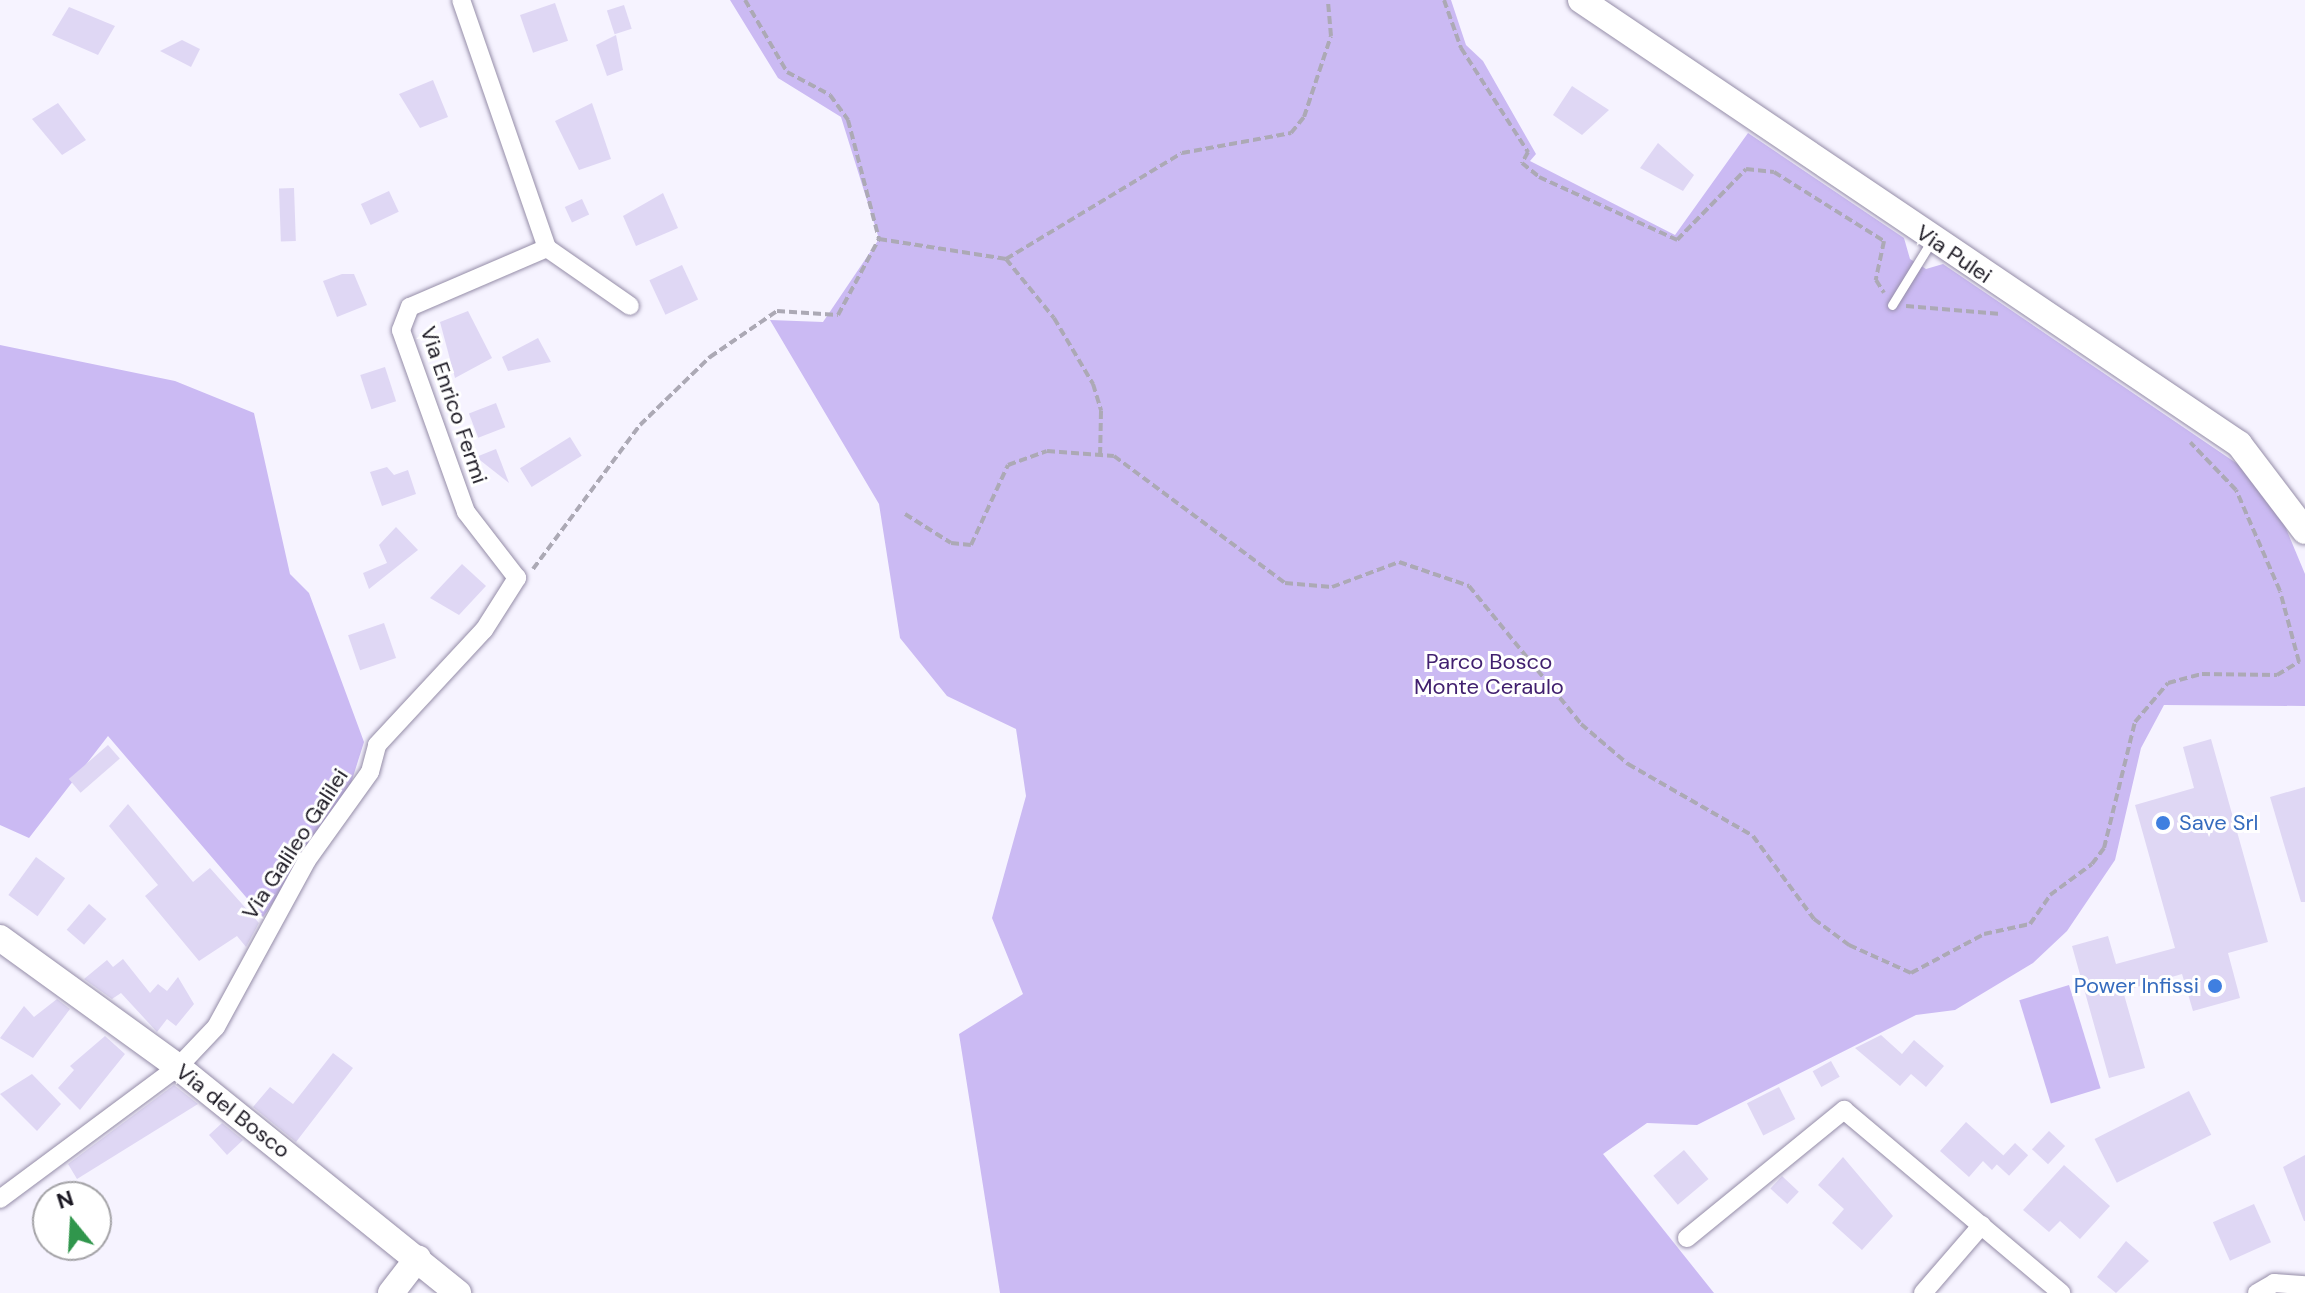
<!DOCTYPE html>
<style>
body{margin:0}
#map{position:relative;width:2305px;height:1293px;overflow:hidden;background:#f6f3ff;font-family:"DM Sans",sans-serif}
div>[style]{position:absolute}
.green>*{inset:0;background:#cbbaf3;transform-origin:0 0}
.building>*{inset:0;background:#dfd7f4;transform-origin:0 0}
.path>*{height:4px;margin-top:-2px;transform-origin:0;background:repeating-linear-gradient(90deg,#aca9b5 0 8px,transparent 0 12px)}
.roads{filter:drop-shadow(0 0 2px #958da8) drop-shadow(0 0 2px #958da8)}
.lane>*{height:9px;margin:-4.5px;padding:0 4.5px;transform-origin:4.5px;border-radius:4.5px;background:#fff}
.street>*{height:18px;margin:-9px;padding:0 9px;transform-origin:9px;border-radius:9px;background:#fff}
.secondary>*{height:26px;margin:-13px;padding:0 13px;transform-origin:13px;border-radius:13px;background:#fff}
.dots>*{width:22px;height:22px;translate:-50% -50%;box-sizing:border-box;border:4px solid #fff;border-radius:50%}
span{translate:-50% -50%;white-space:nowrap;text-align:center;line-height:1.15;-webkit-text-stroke:6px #fff;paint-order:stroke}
.street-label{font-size:22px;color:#1b1822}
.park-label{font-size:22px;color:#41206f}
.shop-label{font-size:22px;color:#366cbe}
.left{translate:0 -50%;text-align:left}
.right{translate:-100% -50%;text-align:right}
.north{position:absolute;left:32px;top:1181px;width:80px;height:80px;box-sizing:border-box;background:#fff;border:2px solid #a4a3a7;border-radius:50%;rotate:342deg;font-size:22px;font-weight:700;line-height:32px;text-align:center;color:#1b1822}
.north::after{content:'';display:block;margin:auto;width:28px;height:36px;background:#30964c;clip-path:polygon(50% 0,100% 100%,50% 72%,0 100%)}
</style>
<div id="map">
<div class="green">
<i style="clip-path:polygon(730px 0,1451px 0,1466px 45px,1483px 61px,1536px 154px,1530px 161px,1675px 235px,1748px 133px,1904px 238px,1910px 259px,1926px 269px,1943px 264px,2242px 467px,2280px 514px,2305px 574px,2305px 706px,2164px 705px,2141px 748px,2115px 860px,2067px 931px,2033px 963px,1955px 1010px,1916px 1015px,1697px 1125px,1647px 1123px,1603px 1154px,1714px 1293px,1000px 1293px,959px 1034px,1023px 994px,992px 918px,1026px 796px,1016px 729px,947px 696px,900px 638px,879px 504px,770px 320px,823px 322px,879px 239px,841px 117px,778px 78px)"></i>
<i style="clip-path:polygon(0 345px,175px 381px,254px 413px,290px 574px,309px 593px,364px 742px,346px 799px,263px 917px,108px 736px,29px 838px,0 825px)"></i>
<i style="left:2069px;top:985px;width:108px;height:52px;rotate:73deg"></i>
</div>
<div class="building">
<i style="left:555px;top:3px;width:40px;height:37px;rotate:71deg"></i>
<i style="left:624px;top:5px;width:25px;height:18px;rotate:72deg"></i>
<i style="clip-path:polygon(69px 7px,115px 26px,98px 55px,52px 35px)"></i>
<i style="clip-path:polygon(616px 35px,623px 70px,607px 76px,596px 45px)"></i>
<i style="clip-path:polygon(182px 40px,200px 49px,191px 67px,160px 51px)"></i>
<i style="clip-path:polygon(433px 80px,448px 117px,420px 128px,399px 94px)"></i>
<i style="clip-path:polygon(1572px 86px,1609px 110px,1582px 135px,1553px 115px)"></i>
<i style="clip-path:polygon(58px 103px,86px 140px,62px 155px,32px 119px)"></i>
<i style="clip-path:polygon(592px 103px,611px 159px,579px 170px,555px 121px)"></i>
<i style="clip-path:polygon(1658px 143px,1694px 175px,1683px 191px,1640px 168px)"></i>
<i style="left:294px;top:188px;width:53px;height:15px;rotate:88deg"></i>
<i style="left:389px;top:191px;width:23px;height:31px;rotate:65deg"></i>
<i style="clip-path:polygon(663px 193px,678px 228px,636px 246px,623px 216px)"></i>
<i style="left:582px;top:199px;width:17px;height:19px;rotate:65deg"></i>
<i style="left:682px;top:265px;width:38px;height:36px;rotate:65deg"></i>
<i style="clip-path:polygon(342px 274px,354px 274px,367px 305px,337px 317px,323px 281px)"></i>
<i style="clip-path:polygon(468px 311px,492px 358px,455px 378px,440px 322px)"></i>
<i style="clip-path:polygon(538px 338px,551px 362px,508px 371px,502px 357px)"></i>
<i style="left:385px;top:367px;width:36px;height:26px;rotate:72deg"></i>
<i style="left:496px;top:403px;width:26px;height:29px;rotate:69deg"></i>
<i style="left:570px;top:437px;width:22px;height:59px;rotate:58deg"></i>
<i style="clip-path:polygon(496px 449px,509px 483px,476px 457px)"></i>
<i style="clip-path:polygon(387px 467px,394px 475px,408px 470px,416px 494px,382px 506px,370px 472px)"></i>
<i style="clip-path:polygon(396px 527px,418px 550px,369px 589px,363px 573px,387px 563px,379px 545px)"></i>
<i style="clip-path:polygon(462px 564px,486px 586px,459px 615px,430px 598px)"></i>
<i style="left:384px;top:623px;width:37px;height:38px;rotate:71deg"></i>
<i style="clip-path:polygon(2211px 739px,2268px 942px,2228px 953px,2240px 998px,2193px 1011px,2182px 974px,2123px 991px,2145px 1068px,2109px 1078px,2072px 946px,2108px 936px,2116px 964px,2175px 948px,2135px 805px,2194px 788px,2183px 747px)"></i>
<i style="left:108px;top:745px;width:18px;height:52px;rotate:49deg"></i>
<i style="clip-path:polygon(2305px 787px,2305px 902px,2301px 902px,2270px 797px)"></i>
<i style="clip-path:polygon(128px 804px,193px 882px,210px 868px,259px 923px,246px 947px,237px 936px,199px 961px,145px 896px,158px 885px,109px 826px)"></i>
<i style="left:36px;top:857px;width:36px;height:47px;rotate:36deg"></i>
<i style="left:89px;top:904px;width:23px;height:34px;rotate:41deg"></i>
<i style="clip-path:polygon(123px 959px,150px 993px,158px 984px,167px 991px,178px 977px,194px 1004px,176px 1026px,167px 1019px,157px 1032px,121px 993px,112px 999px,84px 979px,107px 960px,113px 967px)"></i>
<i style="clip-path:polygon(57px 999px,70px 1009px,33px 1058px,0 1038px,24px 1006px,34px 1017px)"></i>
<i style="clip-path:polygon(1881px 1035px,1902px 1054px,1914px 1040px,1944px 1066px,1926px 1087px,1911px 1074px,1900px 1086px,1855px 1048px)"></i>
<i style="clip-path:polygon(105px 1036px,125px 1054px,80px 1110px,58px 1088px,74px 1070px,70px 1066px)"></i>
<i style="clip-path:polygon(333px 1053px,353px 1068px,296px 1142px,253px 1107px,270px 1087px,293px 1104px)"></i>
<i style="left:1831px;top:1061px;width:18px;height:21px;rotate:61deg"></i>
<i style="clip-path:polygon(32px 1074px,61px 1104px,37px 1131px,0 1094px)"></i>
<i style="clip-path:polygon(174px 1085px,198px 1104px,77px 1179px,68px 1164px)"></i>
<i style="left:1779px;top:1087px;width:36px;height:36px;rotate:63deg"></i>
<i style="left:2189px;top:1091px;width:49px;height:106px;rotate:63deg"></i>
<i style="clip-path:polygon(1966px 1122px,2004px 1156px,1992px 1170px,1983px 1161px,1969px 1177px,1940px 1151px)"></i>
<i style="clip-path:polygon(222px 1123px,243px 1140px,227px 1155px,209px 1135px)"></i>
<i style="left:2049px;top:1131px;width:22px;height:25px;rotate:43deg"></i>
<i style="left:2015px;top:1143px;width:18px;height:28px;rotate:43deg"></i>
<i style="left:1684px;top:1150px;width:38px;height:40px;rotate:50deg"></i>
<i style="clip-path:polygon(2305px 1155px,2305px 1221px,2304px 1221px,2283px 1167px)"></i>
<i style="clip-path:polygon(1843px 1157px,1893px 1216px,1862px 1250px,1832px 1223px,1844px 1209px,1818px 1185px)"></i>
<i style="clip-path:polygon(2064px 1165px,2110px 1206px,2080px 1239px,2060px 1221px,2049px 1232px,2023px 1210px)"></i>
<i style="left:1782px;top:1176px;width:23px;height:17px;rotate:43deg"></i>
<i style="left:2254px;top:1204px;width:42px;height:45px;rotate:66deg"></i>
<i style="clip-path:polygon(2126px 1241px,2149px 1261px,2116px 1293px,2097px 1277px)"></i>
</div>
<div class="path">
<i style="left:745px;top:0;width:83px;rotate:59.7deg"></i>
<i style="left:787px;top:72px;width:49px;rotate:28.1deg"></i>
<i style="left:830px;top:95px;width:31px;rotate:54deg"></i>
<i style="left:848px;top:120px;width:123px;rotate:75.4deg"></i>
<i style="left:879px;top:239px;width:129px;rotate:8.9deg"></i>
<i style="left:1006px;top:259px;width:205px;rotate:-31.1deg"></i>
<i style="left:1182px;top:153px;width:111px;rotate:-10.4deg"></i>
<i style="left:1291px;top:133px;width:21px;rotate:-51deg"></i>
<i style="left:1304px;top:117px;width:85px;rotate:-71.6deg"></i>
<i style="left:1331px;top:36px;width:36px;rotate:-95deg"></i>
<i style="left:1444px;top:0;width:51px;rotate:70.5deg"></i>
<i style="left:1461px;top:48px;width:124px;rotate:57.2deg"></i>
<i style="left:1528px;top:152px;width:13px;rotate:119deg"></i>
<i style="left:1522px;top:163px;width:22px;rotate:39deg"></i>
<i style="left:1539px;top:177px;width:152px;rotate:24.5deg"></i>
<i style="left:1677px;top:240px;width:99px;rotate:-45.8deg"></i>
<i style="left:1746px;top:169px;width:28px;rotate:6deg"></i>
<i style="left:1774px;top:172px;width:130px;rotate:32.1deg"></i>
<i style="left:1884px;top:241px;width:40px;rotate:102deg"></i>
<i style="left:1876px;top:280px;width:15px;rotate:58deg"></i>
<i style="left:1006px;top:259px;width:76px;rotate:50.9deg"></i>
<i style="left:1054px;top:318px;width:77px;rotate:59.4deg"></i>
<i style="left:1093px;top:384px;width:28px;rotate:73deg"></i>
<i style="left:1101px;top:411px;width:47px;rotate:91.2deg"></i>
<i style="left:1906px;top:306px;width:95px;rotate:4.8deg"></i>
<i style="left:905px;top:514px;width:54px;rotate:32.2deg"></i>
<i style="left:951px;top:543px;width:20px;rotate:6deg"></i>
<i style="left:971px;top:545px;width:88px;rotate:-65.2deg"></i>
<i style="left:1008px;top:465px;width:41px;rotate:-19.7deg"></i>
<i style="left:1047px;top:451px;width:67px;rotate:4.3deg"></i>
<i style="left:1114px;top:456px;width:213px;rotate:36.6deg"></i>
<i style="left:1285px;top:583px;width:47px;rotate:4.9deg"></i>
<i style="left:1332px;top:587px;width:72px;rotate:-20.5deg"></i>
<i style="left:1399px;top:562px;width:74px;rotate:18.9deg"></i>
<i style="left:1469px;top:586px;width:178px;rotate:50.9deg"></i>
<i style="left:1581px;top:724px;width:62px;rotate:40.4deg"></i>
<i style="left:1628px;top:764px;width:144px;rotate:29.9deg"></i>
<i style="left:1753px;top:836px;width:103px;rotate:53.7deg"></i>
<i style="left:1814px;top:919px;width:44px;rotate:36.6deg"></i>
<i style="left:1849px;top:945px;width:68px;rotate:24.3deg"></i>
<i style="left:1911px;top:973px;width:83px;rotate:-28.1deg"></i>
<i style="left:1984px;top:934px;width:47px;rotate:-12.3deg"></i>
<i style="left:2030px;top:924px;width:35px;rotate:-55deg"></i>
<i style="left:2050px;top:895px;width:52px;rotate:-36.4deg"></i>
<i style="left:2092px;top:864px;width:20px;rotate:-53deg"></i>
<i style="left:2104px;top:848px;width:130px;rotate:-76.2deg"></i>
<i style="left:2135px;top:722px;width:51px;rotate:-49.8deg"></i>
<i style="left:2168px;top:683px;width:35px;rotate:-15deg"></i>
<i style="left:2202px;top:674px;width:75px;rotate:0.8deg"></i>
<i style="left:2277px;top:675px;width:26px;rotate:-31deg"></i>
<i style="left:2299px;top:662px;width:73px;rotate:-105deg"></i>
<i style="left:2280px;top:591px;width:110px;rotate:-113.5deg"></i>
<i style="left:2236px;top:490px;width:66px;rotate:-133.8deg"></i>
<i style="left:533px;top:569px;width:179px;rotate:-53.4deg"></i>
<i style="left:640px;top:425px;width:98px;rotate:-44.2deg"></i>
<i style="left:710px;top:357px;width:81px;rotate:-34.5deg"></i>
<i style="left:777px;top:311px;width:61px;rotate:3.8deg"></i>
<i style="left:838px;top:315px;width:86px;rotate:-61.7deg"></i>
</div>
<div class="roads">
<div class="lane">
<i style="left:1892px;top:305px;width:76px;rotate:-58.4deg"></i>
</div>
<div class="street">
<i style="left:547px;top:248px;width:101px;rotate:34.9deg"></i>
<i style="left:0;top:1199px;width:222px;rotate:-36.6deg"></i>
<i style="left:178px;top:1067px;width:55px;rotate:-46.5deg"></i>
<i style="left:216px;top:1027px;width:190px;rotate:-61.4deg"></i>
<i style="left:307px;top:860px;width:108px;rotate:-54.4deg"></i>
<i style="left:370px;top:772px;width:28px;rotate:-75deg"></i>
<i style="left:377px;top:745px;width:157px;rotate:-47.1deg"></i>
<i style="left:484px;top:630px;width:62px;rotate:-57.6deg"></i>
<i style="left:517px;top:578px;width:83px;rotate:-127.7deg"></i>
<i style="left:466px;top:512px;width:193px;rotate:-109.7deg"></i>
<i style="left:401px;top:330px;width:25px;rotate:-69deg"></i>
<i style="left:410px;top:307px;width:149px;rotate:-23.3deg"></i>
<i style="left:547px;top:248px;width:262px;rotate:-109.1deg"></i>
<i style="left:1687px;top:1238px;width:203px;rotate:-39.2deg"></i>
<i style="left:1844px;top:1110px;width:284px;rotate:40.1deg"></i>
<i style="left:1923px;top:1293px;width:90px;rotate:-49.1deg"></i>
<i style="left:2257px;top:1293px;width:20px;rotate:-30deg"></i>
<i style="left:2274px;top:1283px;width:31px;rotate:4deg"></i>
</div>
<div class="secondary">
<i style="left:1581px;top:0;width:794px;rotate:34.01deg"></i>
<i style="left:2239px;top:444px;width:109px;rotate:52.8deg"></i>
<i style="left:0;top:938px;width:220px;rotate:35.9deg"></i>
<i style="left:178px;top:1067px;width:360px;rotate:38.9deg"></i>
<i style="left:391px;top:1293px;width:44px;rotate:-52.4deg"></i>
</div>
</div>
<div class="dots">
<i style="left:2163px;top:823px;background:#3f7fe0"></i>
<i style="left:2215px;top:986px;background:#3f7fe0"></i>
</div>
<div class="street-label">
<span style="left:1954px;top:254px;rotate:34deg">Via Pulei</span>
<span style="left:454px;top:405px;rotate:71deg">Via Enrico Fermi</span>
<span style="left:295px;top:844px;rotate:-57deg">Via Galileo Galilei</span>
<span style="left:233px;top:1111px;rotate:38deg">Via del Bosco</span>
</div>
<div class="park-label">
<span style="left:1489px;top:674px">Parco Bosco<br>Monte Ceraulo</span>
</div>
<div class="shop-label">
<span class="left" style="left:2179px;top:823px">Save Srl</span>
<span class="right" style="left:2199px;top:986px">Power Infissi</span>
</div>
<div class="north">N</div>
</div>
